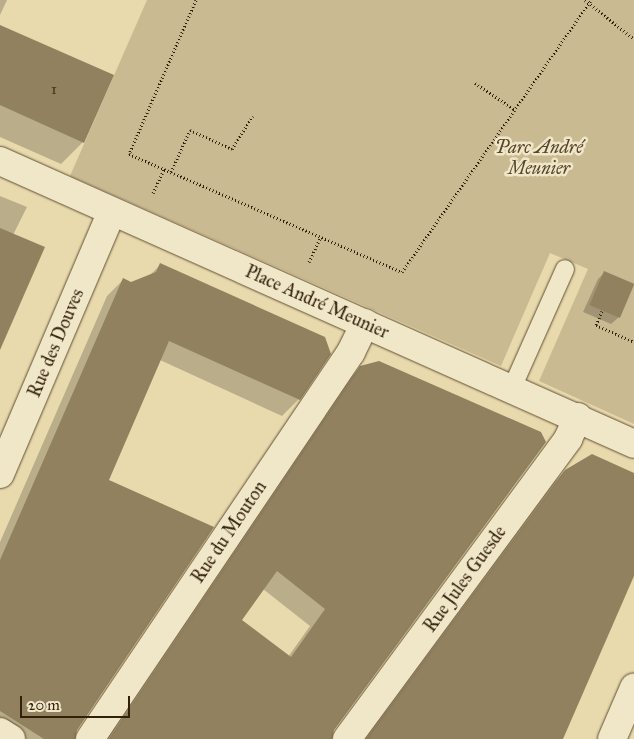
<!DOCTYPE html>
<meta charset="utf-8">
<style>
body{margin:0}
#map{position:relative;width:634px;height:739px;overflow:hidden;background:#e8daac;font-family:"IM FELL Great Primer",serif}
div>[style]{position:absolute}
.green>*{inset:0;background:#c9ba91}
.shadow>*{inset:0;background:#0003}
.building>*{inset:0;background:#91815f;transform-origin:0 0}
.path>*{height:3px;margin-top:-1.5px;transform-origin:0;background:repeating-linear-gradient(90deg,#33200b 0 1px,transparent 0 3.5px)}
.roads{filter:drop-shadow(0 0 1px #604e33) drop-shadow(0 0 1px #604e33)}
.service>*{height:18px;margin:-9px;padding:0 9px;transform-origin:9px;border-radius:9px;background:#f0e7c9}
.minor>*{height:28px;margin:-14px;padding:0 14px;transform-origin:14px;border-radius:14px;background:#f0e7c9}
.secondary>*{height:28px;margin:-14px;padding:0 14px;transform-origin:14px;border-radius:14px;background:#f0e7c9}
span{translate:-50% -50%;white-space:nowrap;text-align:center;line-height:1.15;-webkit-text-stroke:5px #f0e7c9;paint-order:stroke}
.number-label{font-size:15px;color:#4a3820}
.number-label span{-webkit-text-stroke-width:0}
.park-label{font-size:18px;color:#58462c;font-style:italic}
.street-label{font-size:18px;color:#33200b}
.scale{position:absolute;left:20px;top:696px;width:110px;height:22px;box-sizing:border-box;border:2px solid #33200b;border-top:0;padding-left:6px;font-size:15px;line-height:18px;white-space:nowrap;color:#33200b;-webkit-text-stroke:4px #f0e7c9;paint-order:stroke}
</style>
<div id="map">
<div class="green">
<i style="clip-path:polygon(147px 0,634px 0,634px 424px,539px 381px,588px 269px,550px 253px,501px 366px,70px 176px)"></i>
</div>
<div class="shadow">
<i style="clip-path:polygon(0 0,7px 0,0 15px)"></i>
<i style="clip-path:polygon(0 27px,83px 142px,61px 164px,0 137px)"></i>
<i style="clip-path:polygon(0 196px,27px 207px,13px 235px,0 347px)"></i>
<i style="clip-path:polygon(160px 265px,330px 354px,299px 399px,282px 416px,160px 360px,107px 481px,75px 739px,0 739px,0 542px,107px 296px,123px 280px,131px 284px,148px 277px)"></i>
<i style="clip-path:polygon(605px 272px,632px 285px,618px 318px,611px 324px,583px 312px,598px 279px)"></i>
<i style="clip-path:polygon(evenodd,361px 367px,332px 739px,105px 739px,344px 384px,361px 367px,263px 589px,310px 626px,288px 657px,241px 621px,263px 589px)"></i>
<i style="clip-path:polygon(565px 471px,634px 474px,634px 572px,561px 739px,364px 739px,549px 487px)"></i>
</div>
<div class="building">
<i style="clip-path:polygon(0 25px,114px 75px,84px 143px,0 105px)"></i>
<i style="clip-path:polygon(0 228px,45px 247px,0 350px)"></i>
<i style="clip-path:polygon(160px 263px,325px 337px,331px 354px,300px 400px,169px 341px,109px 480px,214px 527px,77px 730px,75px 739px,44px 739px,0 711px,0 560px,123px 278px,131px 282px,156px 272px)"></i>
<i style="left:604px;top:271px;width:33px;height:37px;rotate:23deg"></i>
<i style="clip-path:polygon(evenodd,379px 361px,541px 432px,546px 442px,334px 730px,332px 739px,109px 739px,360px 366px,379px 361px,277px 571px,325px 609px,291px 657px,242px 620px,277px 571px)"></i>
<i style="clip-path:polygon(592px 454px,634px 473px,634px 576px,563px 739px,366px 739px,565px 470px)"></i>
</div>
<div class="path">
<i style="left:196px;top:0;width:168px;rotate:113.5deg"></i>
<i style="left:129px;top:154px;width:297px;rotate:23.4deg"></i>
<i style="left:402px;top:272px;width:331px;rotate:-55.2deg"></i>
<i style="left:585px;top:0;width:63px;rotate:38.5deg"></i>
<i style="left:475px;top:83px;width:47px;rotate:33.7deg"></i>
<i style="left:171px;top:172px;width:46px;rotate:-65.7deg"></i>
<i style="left:190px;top:130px;width:46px;rotate:24.3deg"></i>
<i style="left:232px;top:149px;width:39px;rotate:-58deg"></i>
<i style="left:153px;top:193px;width:26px;rotate:-65deg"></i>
<i style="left:309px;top:262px;width:26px;rotate:-65deg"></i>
<i style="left:602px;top:311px;width:15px;rotate:113deg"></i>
<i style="left:596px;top:325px;width:42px;rotate:24.1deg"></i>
</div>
<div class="roads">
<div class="service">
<i style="left:512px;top:388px;width:130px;rotate:-66deg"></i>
</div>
<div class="minor">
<i style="left:0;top:161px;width:694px;rotate:24.05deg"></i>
<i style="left:0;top:474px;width:285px;rotate:-66.9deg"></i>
<i style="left:0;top:732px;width:13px;rotate:32deg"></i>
<i style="left:90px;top:739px;width:467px;rotate:-56deg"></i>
<i style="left:351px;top:352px;width:32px;rotate:-64deg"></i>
<i style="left:347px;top:739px;width:373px;rotate:-53.6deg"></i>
<i style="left:568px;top:439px;width:24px;rotate:-66deg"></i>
</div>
<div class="secondary">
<i style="left:612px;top:739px;width:56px;rotate:-66.7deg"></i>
</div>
</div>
<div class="number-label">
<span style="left:54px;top:90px">1</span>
</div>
<div class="park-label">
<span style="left:539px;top:158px">Parc André<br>Meunier</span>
</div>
<div class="street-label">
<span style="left:317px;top:302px;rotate:24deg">Place André Meunier</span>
<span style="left:56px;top:343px;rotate:-67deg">Rue des Douves</span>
<span style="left:229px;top:532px;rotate:-56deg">Rue du Mouton</span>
<span style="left:465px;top:579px;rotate:-54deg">Rue Jules Guesde</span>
</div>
<div class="scale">20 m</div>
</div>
